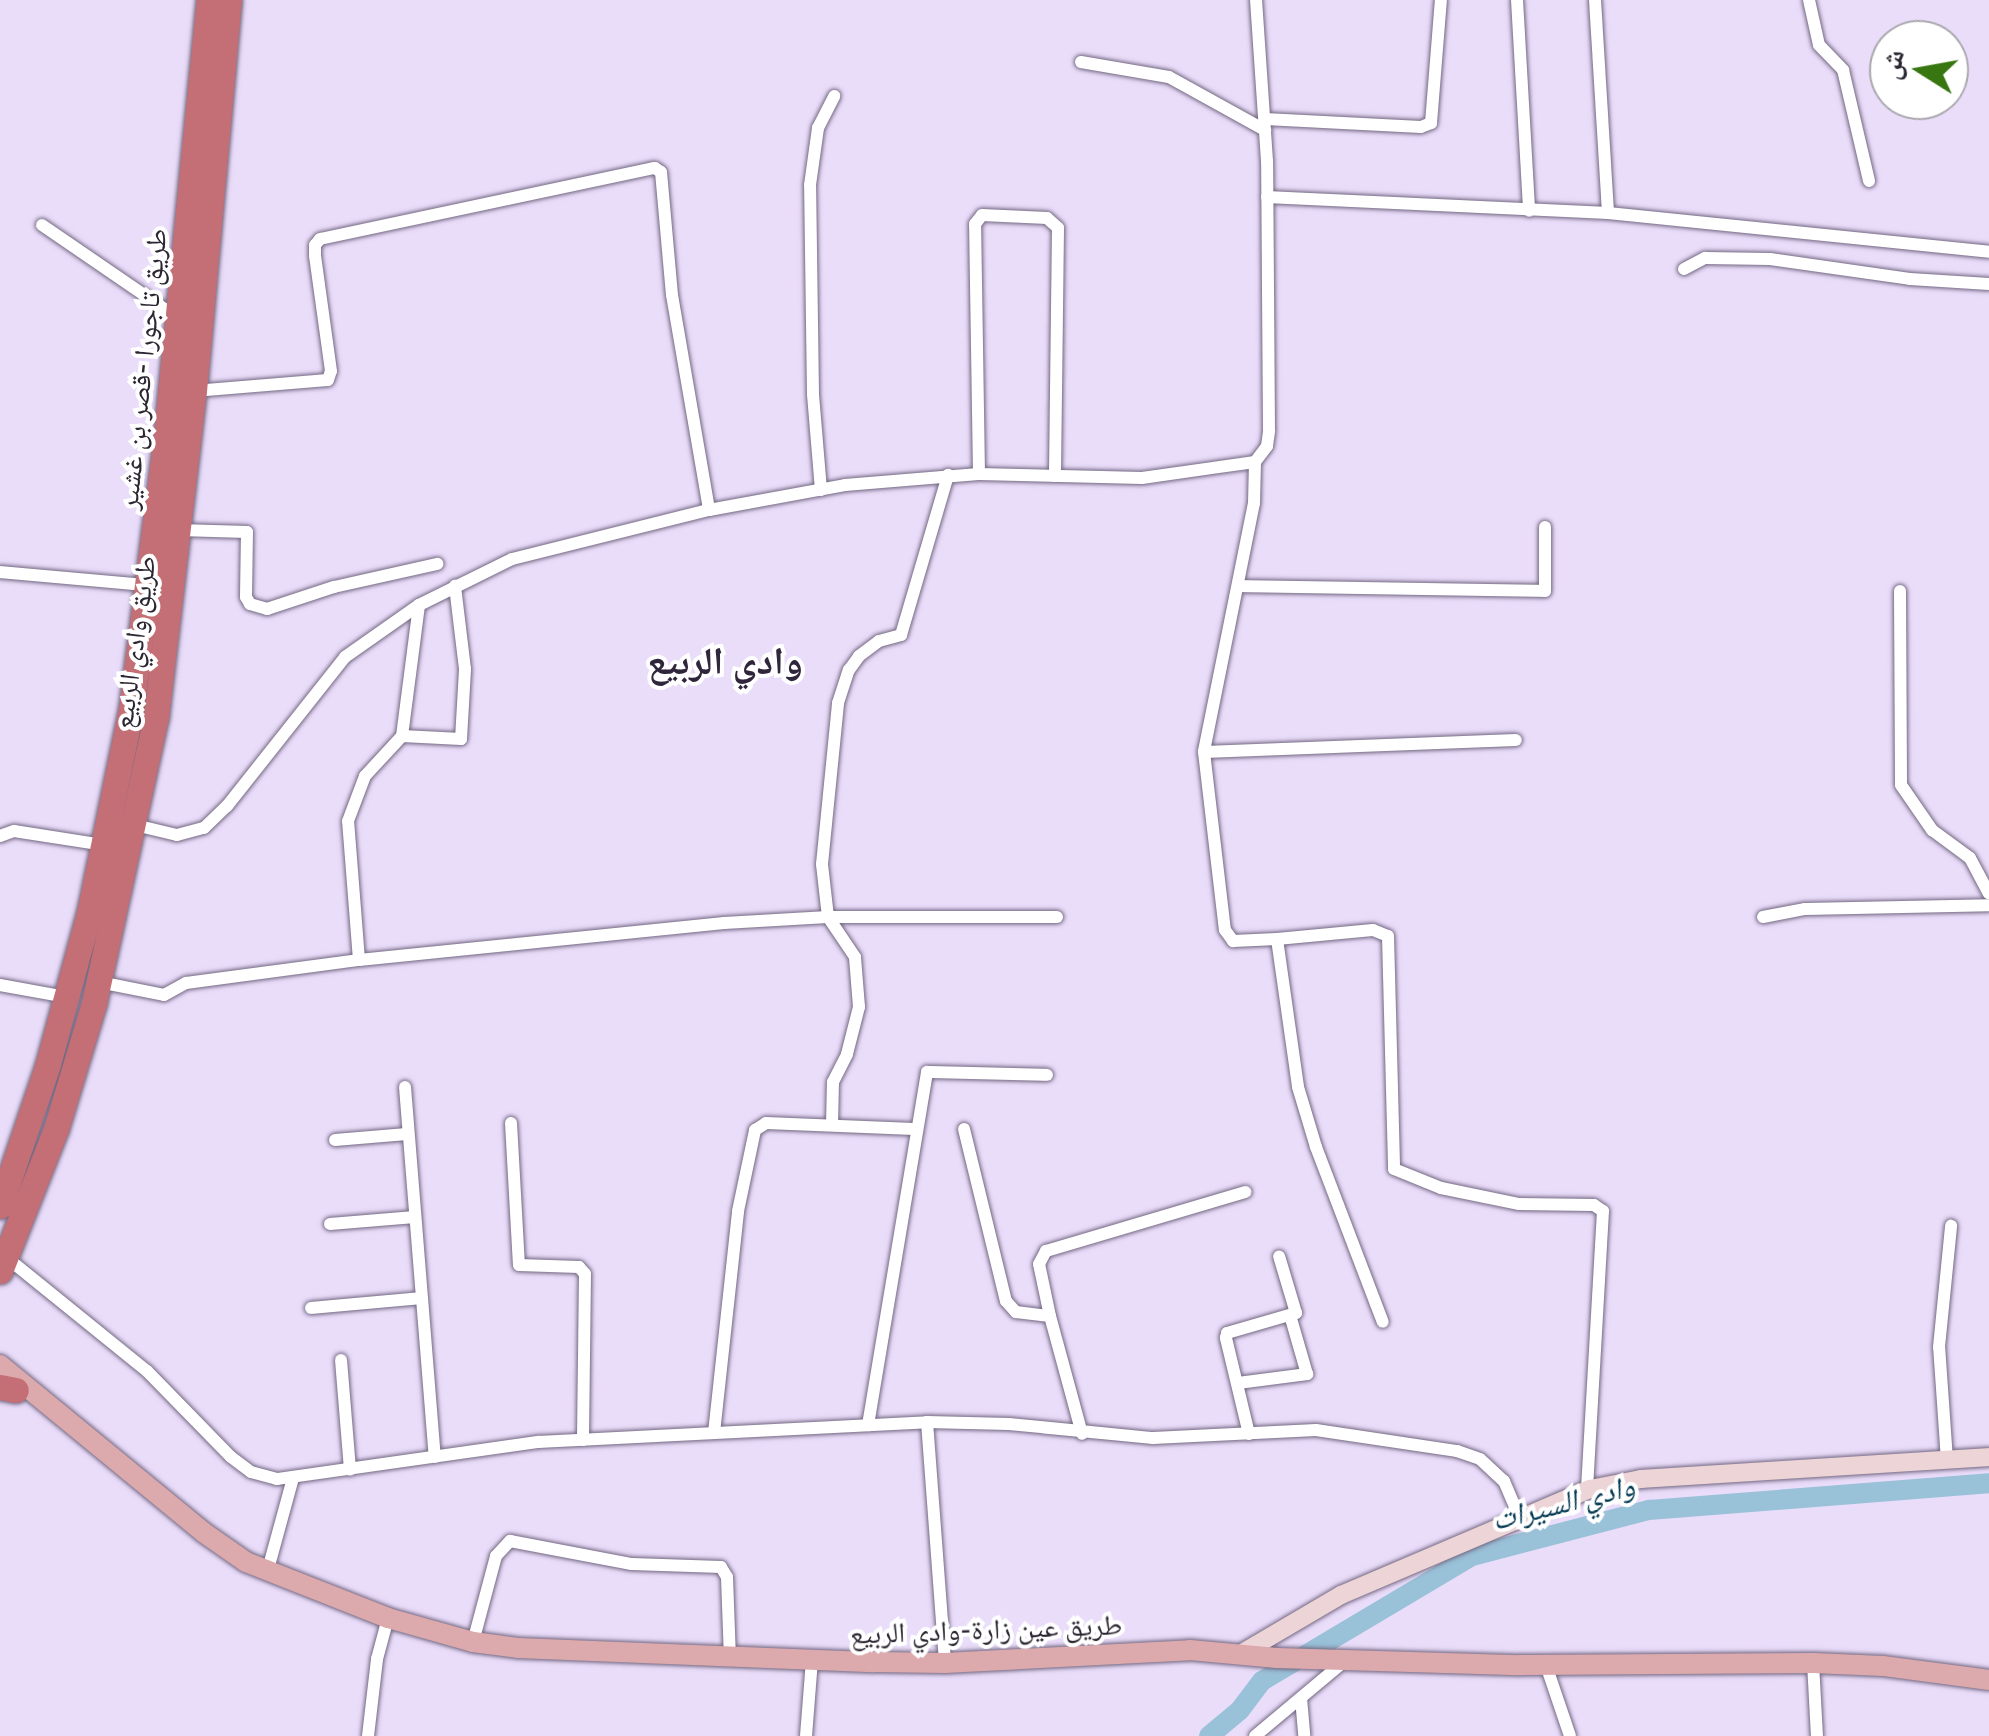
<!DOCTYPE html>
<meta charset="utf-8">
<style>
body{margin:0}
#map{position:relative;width:1989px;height:1736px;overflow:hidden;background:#eaddfa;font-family:"IBM Plex Sans","Noto Naskh Arabic",sans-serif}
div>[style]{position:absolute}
.river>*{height:20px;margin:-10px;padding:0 10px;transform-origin:10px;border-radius:10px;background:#99c1d8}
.roads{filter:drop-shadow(0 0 2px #736882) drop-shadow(0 0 2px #736882)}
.street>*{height:12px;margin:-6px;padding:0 6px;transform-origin:6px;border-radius:6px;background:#fff}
.secondary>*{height:18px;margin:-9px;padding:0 9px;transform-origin:9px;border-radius:9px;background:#edd4d6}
.primary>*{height:20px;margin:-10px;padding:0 10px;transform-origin:10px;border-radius:10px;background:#dca9ac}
.highway>*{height:25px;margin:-12.5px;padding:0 12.5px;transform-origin:12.5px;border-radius:12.5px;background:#c46f75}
span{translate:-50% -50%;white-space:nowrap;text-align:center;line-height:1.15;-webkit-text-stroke:8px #fff;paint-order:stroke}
.street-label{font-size:28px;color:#2b2631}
.water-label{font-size:30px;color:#023951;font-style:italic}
.district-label{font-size:38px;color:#30263c;font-weight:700}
.north{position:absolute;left:1869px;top:20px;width:100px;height:100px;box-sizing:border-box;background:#fff;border:2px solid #aaa8ad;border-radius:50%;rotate:281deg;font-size:28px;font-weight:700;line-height:40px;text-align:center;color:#2b2631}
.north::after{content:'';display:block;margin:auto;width:35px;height:45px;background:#377611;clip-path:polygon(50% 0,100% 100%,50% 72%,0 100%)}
</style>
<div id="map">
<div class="river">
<i style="left:1209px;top:1736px;width:40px;rotate:-40deg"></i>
<i style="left:1240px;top:1710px;width:36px;rotate:-53deg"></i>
<i style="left:1262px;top:1681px;width:244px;rotate:-30.8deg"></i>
<i style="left:1472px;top:1556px;width:183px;rotate:-14.6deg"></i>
<i style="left:1649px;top:1510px;width:341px;rotate:-4.5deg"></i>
</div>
<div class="roads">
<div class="street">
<i style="left:1517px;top:0;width:211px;rotate:86.7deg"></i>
<i style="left:1595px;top:0;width:213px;rotate:86.5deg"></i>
<i style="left:1809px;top:0;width:46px;rotate:77.5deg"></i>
<i style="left:1819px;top:45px;width:35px;rotate:46deg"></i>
<i style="left:1843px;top:70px;width:114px;rotate:76.8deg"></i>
<i style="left:1081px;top:62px;width:89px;rotate:9.7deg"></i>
<i style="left:1169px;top:77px;width:110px;rotate:28.9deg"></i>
<i style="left:1265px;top:119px;width:156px;rotate:2.9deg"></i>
<i style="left:1421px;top:127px;width:11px;rotate:-22deg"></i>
<i style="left:1431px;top:123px;width:123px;rotate:-85.4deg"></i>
<i style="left:1267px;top:197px;width:341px;rotate:2.7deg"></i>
<i style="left:1608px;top:213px;width:383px;rotate:5.8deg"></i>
<i style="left:42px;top:225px;width:165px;rotate:34.4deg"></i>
<i style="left:1684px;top:269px;width:24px;rotate:-28deg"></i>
<i style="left:1705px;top:258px;width:65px;rotate:0.9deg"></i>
<i style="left:1770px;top:259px;width:141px;rotate:8.1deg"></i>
<i style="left:1910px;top:279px;width:79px;rotate:3.6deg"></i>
<i style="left:194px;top:391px;width:134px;rotate:-4.7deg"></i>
<i style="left:328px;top:380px;width:9px;rotate:-72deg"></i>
<i style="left:331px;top:371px;width:116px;rotate:-97.9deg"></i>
<i style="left:315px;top:256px;width:11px;rotate:-90deg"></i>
<i style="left:315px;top:245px;width:8px;rotate:-50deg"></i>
<i style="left:320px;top:239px;width:342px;rotate:-12deg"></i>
<i style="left:655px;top:168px;width:7px;rotate:34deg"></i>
<i style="left:661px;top:172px;width:123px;rotate:84.9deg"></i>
<i style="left:672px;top:295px;width:218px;rotate:80.2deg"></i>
<i style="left:1255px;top:462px;width:41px;rotate:91.4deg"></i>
<i style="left:1254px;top:503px;width:254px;rotate:101.4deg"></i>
<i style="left:1204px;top:752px;width:179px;rotate:83.3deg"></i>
<i style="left:1225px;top:930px;width:14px;rotate:54deg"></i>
<i style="left:1233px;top:941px;width:44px;rotate:-2.6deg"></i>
<i style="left:1277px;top:939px;width:149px;rotate:81.9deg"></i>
<i style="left:1298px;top:1087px;width:63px;rotate:73.3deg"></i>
<i style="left:1316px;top:1147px;width:187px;rotate:69.1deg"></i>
<i style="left:979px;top:474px;width:250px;rotate:-90.9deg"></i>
<i style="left:975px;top:224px;width:11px;rotate:-52deg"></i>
<i style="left:982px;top:215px;width:65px;rotate:2.6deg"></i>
<i style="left:1047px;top:218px;width:15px;rotate:42deg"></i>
<i style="left:1058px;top:228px;width:248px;rotate:90.7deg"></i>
<i style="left:821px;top:490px;width:96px;rotate:-94.8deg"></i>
<i style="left:813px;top:394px;width:209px;rotate:-90.8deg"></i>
<i style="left:810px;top:185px;width:58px;rotate:-82deg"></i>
<i style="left:818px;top:128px;width:36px;rotate:-63deg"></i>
<i style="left:179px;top:530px;width:68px;rotate:1.7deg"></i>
<i style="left:247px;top:532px;width:65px;rotate:90.9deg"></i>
<i style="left:246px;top:597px;width:8px;rotate:60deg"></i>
<i style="left:250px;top:604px;width:18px;rotate:16deg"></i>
<i style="left:267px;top:609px;width:71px;rotate:-18.2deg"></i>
<i style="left:334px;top:587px;width:106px;rotate:-12.6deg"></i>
<i style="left:0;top:572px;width:148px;rotate:5.1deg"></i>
<i style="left:1240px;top:586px;width:305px;rotate:0.9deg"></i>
<i style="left:1545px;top:591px;width:64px;rotate:-90deg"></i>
<i style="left:1900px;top:591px;width:194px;rotate:89.7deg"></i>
<i style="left:1901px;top:785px;width:55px;rotate:55.4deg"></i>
<i style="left:1932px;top:830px;width:47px;rotate:36.4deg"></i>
<i style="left:1970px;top:858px;width:40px;rotate:62deg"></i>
<i style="left:402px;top:736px;width:59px;rotate:2.9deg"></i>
<i style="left:461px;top:739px;width:70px;rotate:-86.7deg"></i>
<i style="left:465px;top:669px;width:84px;rotate:-96.9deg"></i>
<i style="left:1204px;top:752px;width:312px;rotate:-2.2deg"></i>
<i style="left:135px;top:825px;width:43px;rotate:13.4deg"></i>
<i style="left:177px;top:835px;width:28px;rotate:-15deg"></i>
<i style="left:204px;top:828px;width:32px;rotate:-44deg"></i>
<i style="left:227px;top:806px;width:190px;rotate:-51.6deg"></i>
<i style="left:345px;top:657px;width:90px;rotate:-35.1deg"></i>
<i style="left:419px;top:605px;width:104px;rotate:-26.3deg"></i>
<i style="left:512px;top:559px;width:203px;rotate:-14deg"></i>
<i style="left:709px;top:510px;width:138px;rotate:-10.4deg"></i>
<i style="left:845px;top:485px;width:134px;rotate:-4.7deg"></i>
<i style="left:979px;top:474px;width:163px;rotate:1.4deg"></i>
<i style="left:1142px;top:478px;width:114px;rotate:-8.1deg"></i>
<i style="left:1255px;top:462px;width:20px;rotate:-53deg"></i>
<i style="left:1267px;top:446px;width:15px;rotate:-82deg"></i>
<i style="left:1269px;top:431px;width:270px;rotate:-90.4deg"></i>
<i style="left:1267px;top:161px;width:161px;rotate:-93.9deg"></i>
<i style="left:0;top:836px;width:15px;rotate:-20deg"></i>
<i style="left:14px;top:831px;width:90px;rotate:8.9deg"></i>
<i style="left:1763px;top:917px;width:43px;rotate:-10.8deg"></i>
<i style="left:1805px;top:909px;width:184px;rotate:-1.2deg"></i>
<i style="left:1277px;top:939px;width:96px;rotate:-5.4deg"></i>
<i style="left:1373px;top:930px;width:16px;rotate:22deg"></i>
<i style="left:1388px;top:936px;width:233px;rotate:88.5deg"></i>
<i style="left:1394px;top:1169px;width:51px;rotate:22deg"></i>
<i style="left:1441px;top:1188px;width:80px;rotate:11.6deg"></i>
<i style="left:1519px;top:1204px;width:75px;rotate:0.8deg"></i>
<i style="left:1594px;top:1205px;width:11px;rotate:34deg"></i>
<i style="left:1603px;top:1211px;width:280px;rotate:93.3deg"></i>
<i style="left:359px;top:960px;width:139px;rotate:-94.5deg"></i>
<i style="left:348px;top:821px;width:48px;rotate:-69.3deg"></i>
<i style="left:365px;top:776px;width:54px;rotate:-47.2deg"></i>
<i style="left:402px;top:736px;width:132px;rotate:-82.6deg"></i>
<i style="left:99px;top:982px;width:66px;rotate:11.3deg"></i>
<i style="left:164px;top:995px;width:25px;rotate:-29deg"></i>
<i style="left:186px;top:983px;width:175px;rotate:-7.6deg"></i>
<i style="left:359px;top:960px;width:367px;rotate:-5.8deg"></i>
<i style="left:724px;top:923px;width:104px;rotate:-3.3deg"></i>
<i style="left:828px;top:917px;width:229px"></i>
<i style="left:0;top:985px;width:68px;rotate:10.2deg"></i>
<i style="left:405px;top:1087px;width:371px;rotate:85.4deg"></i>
<i style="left:511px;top:1123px;width:142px;rotate:86.8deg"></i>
<i style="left:519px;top:1265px;width:60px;rotate:1.9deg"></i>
<i style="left:579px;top:1267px;width:9px;rotate:49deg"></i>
<i style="left:585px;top:1274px;width:166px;rotate:90.7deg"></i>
<i style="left:832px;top:1125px;width:43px;rotate:-88.7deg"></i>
<i style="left:833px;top:1082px;width:31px;rotate:-63deg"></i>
<i style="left:847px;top:1054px;width:49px;rotate:-75.7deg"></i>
<i style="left:859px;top:1007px;width:50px;rotate:-94.6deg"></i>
<i style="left:855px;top:957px;width:48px;rotate:-124deg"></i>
<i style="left:828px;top:917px;width:53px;rotate:-96.5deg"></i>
<i style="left:822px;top:864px;width:162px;rotate:-84.3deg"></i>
<i style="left:838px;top:703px;width:35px;rotate:-72deg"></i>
<i style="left:849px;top:670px;width:17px;rotate:-54deg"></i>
<i style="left:859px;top:656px;width:25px;rotate:-37deg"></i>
<i style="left:879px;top:641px;width:23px;rotate:-15deg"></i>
<i style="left:901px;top:635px;width:167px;rotate:-73.6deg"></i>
<i style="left:964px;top:1129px;width:177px;rotate:76.3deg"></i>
<i style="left:1006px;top:1301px;width:15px;rotate:48deg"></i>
<i style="left:1016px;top:1312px;width:34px;rotate:7deg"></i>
<i style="left:1050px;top:1316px;width:122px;rotate:74.8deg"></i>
<i style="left:335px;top:1140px;width:72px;rotate:-4.8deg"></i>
<i style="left:330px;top:1224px;width:85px;rotate:-4.7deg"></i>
<i style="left:6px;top:1257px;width:181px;rotate:39deg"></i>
<i style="left:147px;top:1371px;width:120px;rotate:45.7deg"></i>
<i style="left:231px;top:1457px;width:25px;rotate:37deg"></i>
<i style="left:251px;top:1472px;width:27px;rotate:15deg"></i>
<i style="left:277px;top:1479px;width:264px;rotate:-8.1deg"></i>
<i style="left:538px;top:1442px;width:390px;rotate:-2.9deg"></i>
<i style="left:927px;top:1422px;width:82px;rotate:1.4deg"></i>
<i style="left:1009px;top:1424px;width:145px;rotate:5.6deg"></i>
<i style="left:1153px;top:1438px;width:163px;rotate:-2.8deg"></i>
<i style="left:1316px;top:1430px;width:143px;rotate:8.5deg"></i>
<i style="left:1457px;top:1451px;width:24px;rotate:19deg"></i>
<i style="left:1480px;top:1459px;width:33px;rotate:43deg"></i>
<i style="left:1504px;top:1481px;width:38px;rotate:67deg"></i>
<i style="left:311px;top:1308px;width:111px;rotate:-5.1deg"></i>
<i style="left:1050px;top:1316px;width:53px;rotate:-101.9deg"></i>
<i style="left:1039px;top:1264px;width:15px;rotate:-62deg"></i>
<i style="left:1046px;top:1251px;width:208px;rotate:-16.5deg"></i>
<i style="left:341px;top:1360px;width:110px;rotate:85.3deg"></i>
<i style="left:1238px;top:1383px;width:70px;rotate:-7.4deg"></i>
<i style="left:1307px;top:1374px;width:61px;rotate:-106.1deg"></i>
<i style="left:927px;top:1422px;width:242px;rotate:85.7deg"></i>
<i style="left:868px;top:1425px;width:358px;rotate:-80.5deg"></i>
<i style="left:927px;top:1072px;width:120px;rotate:1.4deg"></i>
<i style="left:714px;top:1433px;width:223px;rotate:-83.8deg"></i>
<i style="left:738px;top:1211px;width:83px;rotate:-78.1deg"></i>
<i style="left:755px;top:1130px;width:13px;rotate:-32deg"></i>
<i style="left:766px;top:1123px;width:148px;rotate:2.3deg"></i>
<i style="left:1249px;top:1434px;width:99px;rotate:-103.5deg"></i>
<i style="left:1226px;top:1338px;width:5px;rotate:-79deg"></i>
<i style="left:1227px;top:1333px;width:72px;rotate:-16.2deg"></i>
<i style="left:1296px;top:1313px;width:59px;rotate:-106.6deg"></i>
<i style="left:1947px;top:1460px;width:113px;rotate:-94deg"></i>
<i style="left:1939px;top:1347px;width:122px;rotate:-84.3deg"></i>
<i style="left:267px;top:1573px;width:98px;rotate:-74.7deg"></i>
<i style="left:473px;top:1642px;width:89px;rotate:-75deg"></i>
<i style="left:496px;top:1556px;width:21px;rotate:-47deg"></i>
<i style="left:510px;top:1541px;width:124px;rotate:10.7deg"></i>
<i style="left:632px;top:1564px;width:89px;rotate:1.9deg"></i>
<i style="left:721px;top:1567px;width:12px;rotate:59deg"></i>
<i style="left:727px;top:1577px;width:80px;rotate:87.9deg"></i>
<i style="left:1813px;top:1663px;width:73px;rotate:86.9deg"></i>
<i style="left:1546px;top:1665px;width:75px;rotate:71.3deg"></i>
<i style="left:1301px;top:1698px;width:38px;rotate:85deg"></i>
<i style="left:368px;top:1736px;width:78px;rotate:-83.3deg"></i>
<i style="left:377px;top:1659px;width:42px;rotate:-75deg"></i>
<i style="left:806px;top:1736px;width:76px;rotate:-85.5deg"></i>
<i style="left:1255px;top:1736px;width:119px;rotate:-39.9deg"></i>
</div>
<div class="secondary">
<i style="left:1244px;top:1652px;width:113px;rotate:-30.4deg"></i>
<i style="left:1341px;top:1595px;width:271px;rotate:-23.1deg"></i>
<i style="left:1590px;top:1489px;width:52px;rotate:-11.1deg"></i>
<i style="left:1641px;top:1479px;width:349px;rotate:-3.6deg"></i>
</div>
<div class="primary">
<i style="left:0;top:1365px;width:263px;rotate:39.4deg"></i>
<i style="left:203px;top:1532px;width:52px;rotate:34.9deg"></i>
<i style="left:246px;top:1562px;width:153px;rotate:21.5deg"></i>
<i style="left:388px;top:1618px;width:88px;rotate:15.8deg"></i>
<i style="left:473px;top:1642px;width:45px;rotate:7.6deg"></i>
<i style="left:518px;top:1648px;width:356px;rotate:2.3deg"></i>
<i style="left:874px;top:1662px;width:71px;rotate:0.8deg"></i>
<i style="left:945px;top:1663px;width:245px;rotate:-3deg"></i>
<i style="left:1190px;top:1650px;width:87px;rotate:5.3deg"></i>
<i style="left:1277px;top:1658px;width:243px;rotate:1.7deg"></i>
<i style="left:1520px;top:1665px;width:293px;rotate:-0.4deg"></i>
<i style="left:1813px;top:1663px;width:70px;rotate:2.5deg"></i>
<i style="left:1883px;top:1666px;width:107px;rotate:7.5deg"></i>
</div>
<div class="highway">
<i style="left:0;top:1206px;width:150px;rotate:-71.3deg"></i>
<i style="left:48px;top:1064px;width:161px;rotate:-74.8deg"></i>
<i style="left:90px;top:909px;width:203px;rotate:-78.4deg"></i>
<i style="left:131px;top:710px;width:276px;rotate:-82.7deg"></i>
<i style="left:166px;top:436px;width:438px;rotate:-84.4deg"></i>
<i style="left:0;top:1271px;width:153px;rotate:-68.5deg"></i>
<i style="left:56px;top:1129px;width:132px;rotate:-73.2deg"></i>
<i style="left:94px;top:1003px;width:293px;rotate:-77.8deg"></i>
<i style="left:156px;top:717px;width:328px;rotate:-83.4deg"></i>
<i style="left:194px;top:391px;width:393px;rotate:-84.9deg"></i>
<i style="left:0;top:1387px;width:16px;rotate:11deg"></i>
</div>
</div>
<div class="street-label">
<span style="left:142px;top:369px;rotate:-84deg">طريق تاجورا -قصر بن غشير</span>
<span style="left:134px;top:642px;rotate:-82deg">طريق وادي الربيع</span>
<span style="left:986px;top:1629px;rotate:-2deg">طريق عين زارة-وادي الربيع</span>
</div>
<div class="water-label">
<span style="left:1563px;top:1502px;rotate:-14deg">وادي السيرات</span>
</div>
<div class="district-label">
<span style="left:725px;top:660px">وادي الربيع</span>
</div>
<div class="north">ش</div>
</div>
